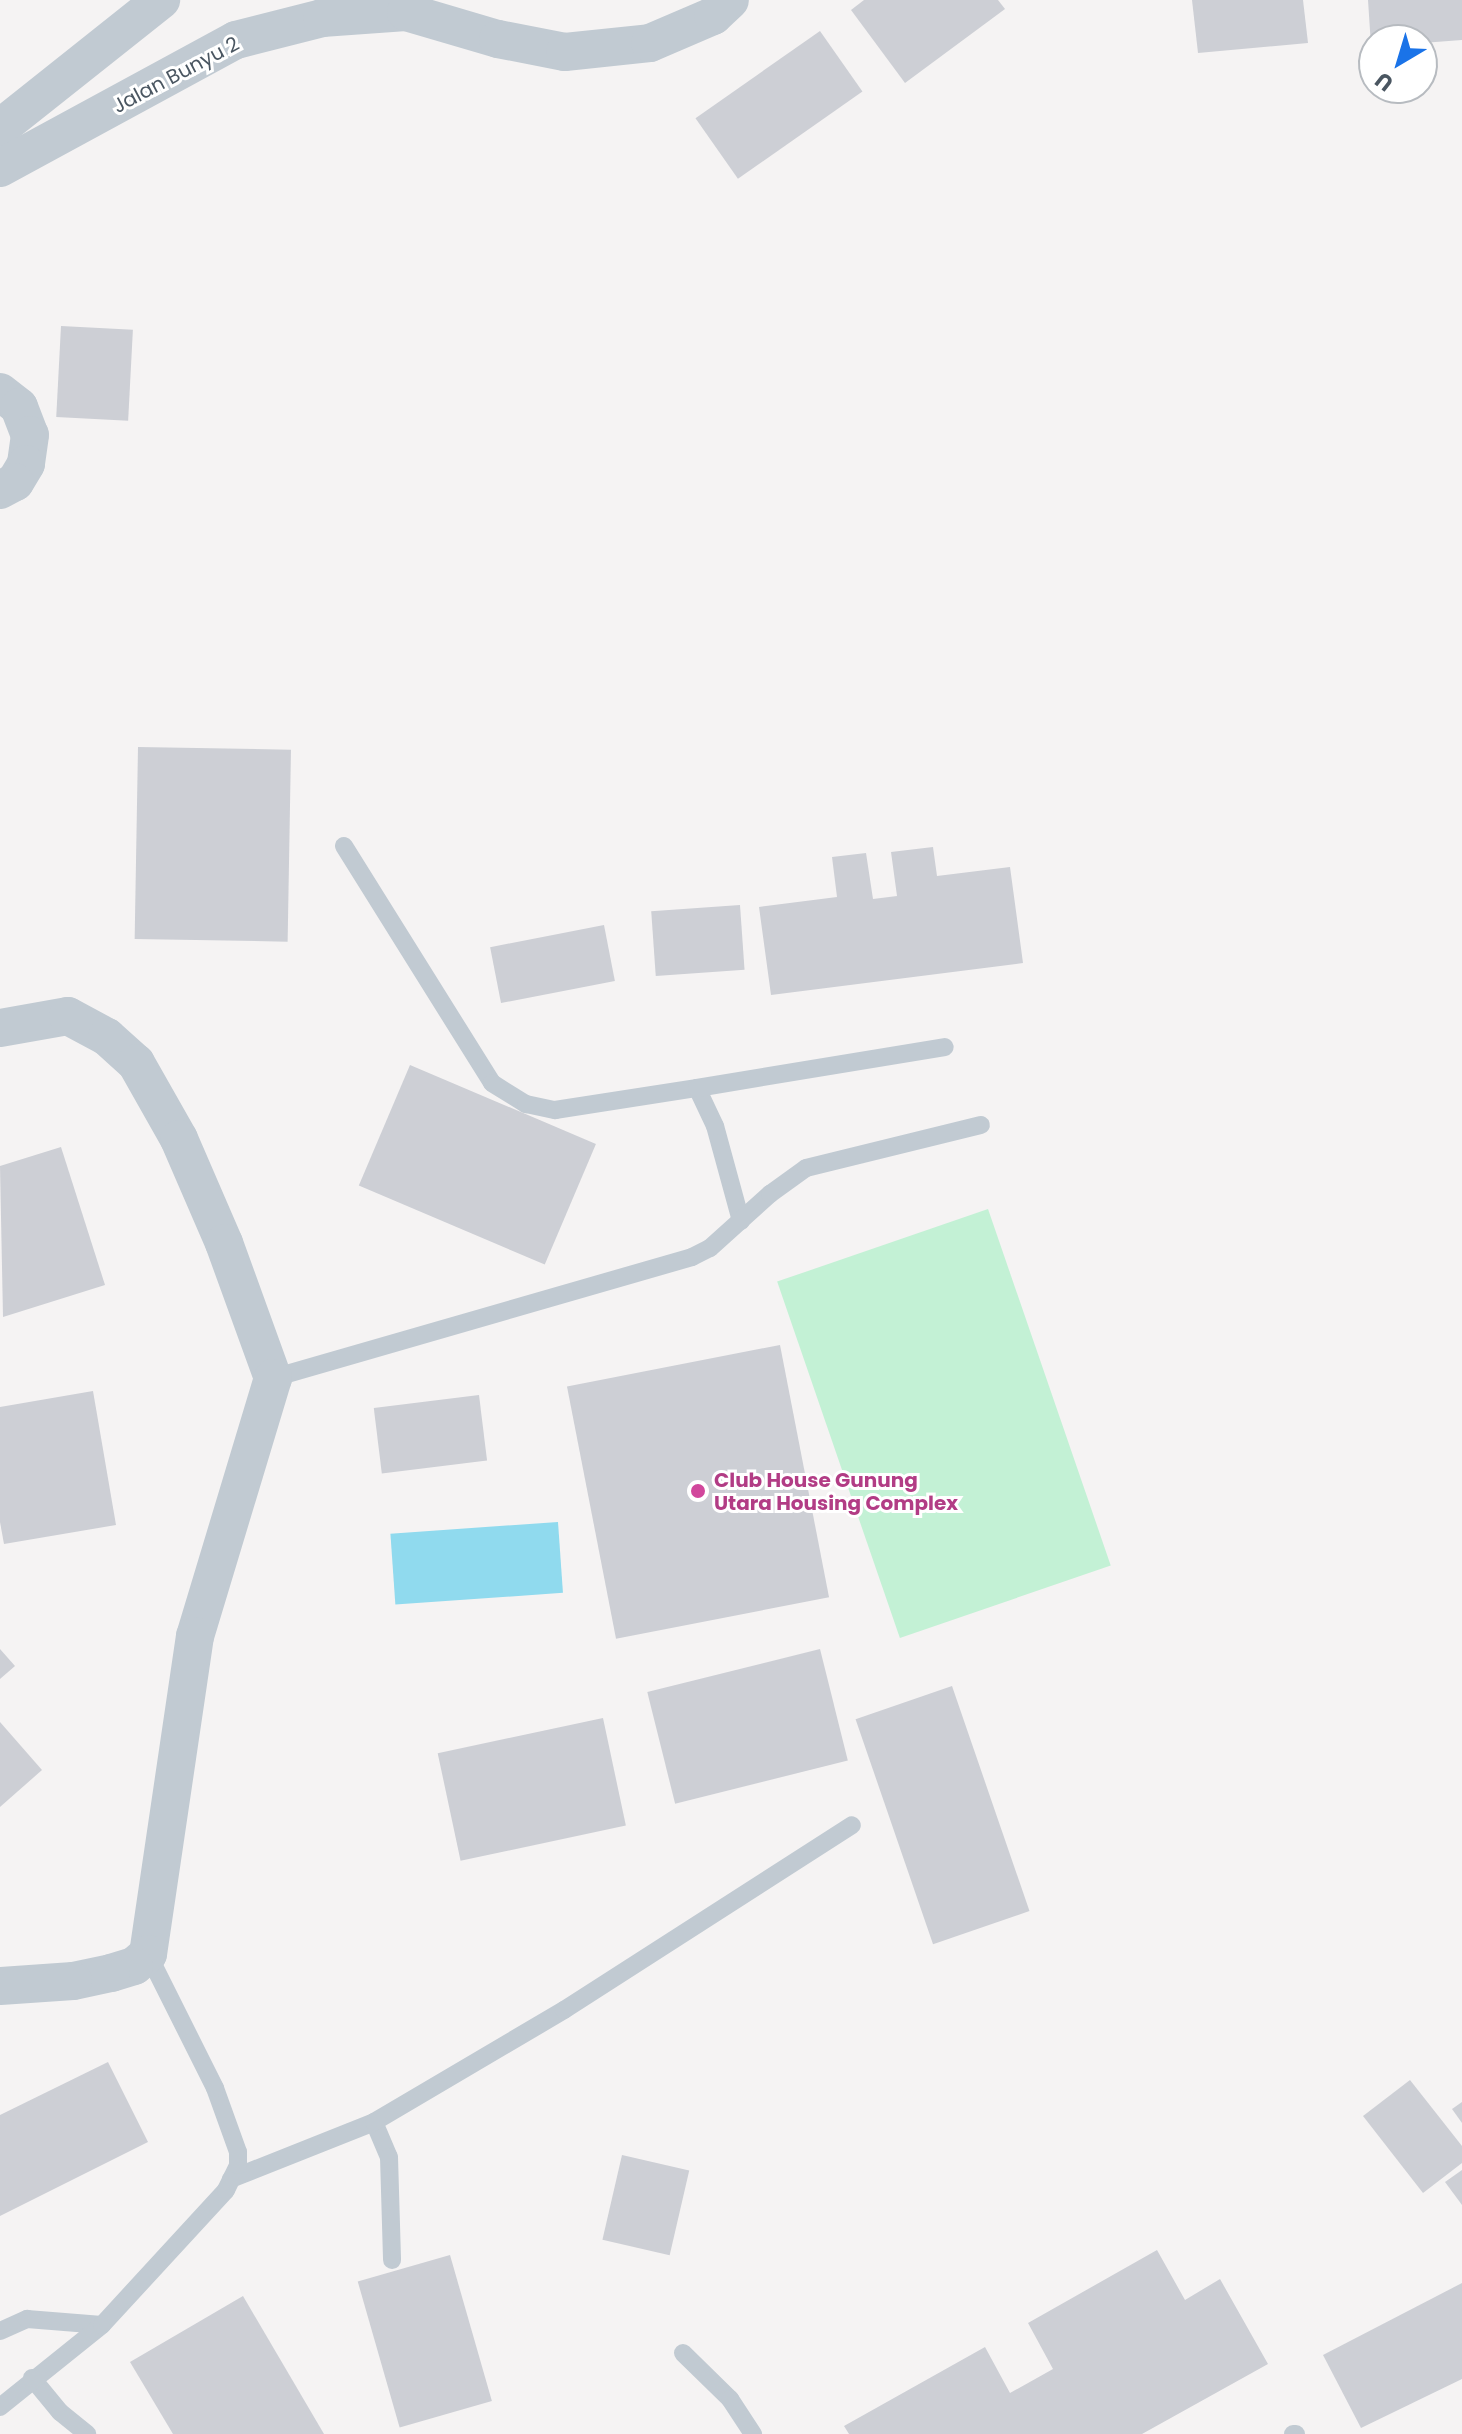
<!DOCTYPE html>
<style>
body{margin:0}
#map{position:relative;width:1462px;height:2434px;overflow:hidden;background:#f5f3f3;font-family:Poppins,sans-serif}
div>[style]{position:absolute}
.green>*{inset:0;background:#c3f1d5;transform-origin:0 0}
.water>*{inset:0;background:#90daee;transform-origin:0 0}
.building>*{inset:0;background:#cdcfd5;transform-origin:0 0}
.lane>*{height:18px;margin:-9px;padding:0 9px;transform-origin:9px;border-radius:9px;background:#c1cad2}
.street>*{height:38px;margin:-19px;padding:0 19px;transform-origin:19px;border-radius:19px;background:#c1cad2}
.dots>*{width:22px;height:22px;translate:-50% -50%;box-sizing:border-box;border:4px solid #fff;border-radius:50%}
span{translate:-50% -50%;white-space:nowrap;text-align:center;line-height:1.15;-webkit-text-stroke:6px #fff;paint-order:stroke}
.street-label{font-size:20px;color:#4a5661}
.hotel-label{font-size:20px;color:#b23c85;font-weight:700}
.left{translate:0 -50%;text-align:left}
.north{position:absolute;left:1358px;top:24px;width:80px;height:80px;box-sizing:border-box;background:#fff;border:2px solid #b7bbc0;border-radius:50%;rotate:218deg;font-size:22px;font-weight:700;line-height:32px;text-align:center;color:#4a5661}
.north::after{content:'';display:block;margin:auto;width:28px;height:36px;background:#1a73e8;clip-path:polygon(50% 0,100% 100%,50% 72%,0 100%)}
</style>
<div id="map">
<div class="green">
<i style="left:988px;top:1209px;width:377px;height:223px;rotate:71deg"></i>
</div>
<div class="water">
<i style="left:558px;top:1522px;width:71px;height:168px;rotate:86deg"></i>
</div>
<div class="building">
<i style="clip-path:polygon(864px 0,998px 0,1005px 9px,905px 83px,851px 10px)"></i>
<i style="clip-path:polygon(1192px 0,1303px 0,1308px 43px,1198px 53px)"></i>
<i style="clip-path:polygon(1368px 0,1462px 0,1462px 40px,1422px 43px,1374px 40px,1371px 46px)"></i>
<i style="left:820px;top:31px;width:74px;height:152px;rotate:55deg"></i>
<i style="left:61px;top:326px;width:72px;height:91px;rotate:3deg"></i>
<i style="left:138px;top:747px;width:153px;height:192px;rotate:1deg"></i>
<i style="clip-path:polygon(933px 847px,937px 876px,1010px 867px,1023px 963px,771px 995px,759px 907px,837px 897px,832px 857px,866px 853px,873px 899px,897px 896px,891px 852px)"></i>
<i style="left:740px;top:905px;width:65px;height:89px;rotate:86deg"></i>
<i style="left:604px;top:925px;width:57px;height:116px;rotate:79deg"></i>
<i style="left:410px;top:1065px;width:202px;height:131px;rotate:23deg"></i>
<i style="clip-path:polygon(61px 1147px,105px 1285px,3px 1317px,0 1166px)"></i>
<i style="left:780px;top:1345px;width:257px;height:217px;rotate:79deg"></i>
<i style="clip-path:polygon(93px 1391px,116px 1525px,4px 1544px,0 1522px,0 1407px)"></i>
<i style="left:479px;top:1395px;width:66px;height:106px;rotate:83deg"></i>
<i style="clip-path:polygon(0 1649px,15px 1666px,0 1679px)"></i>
<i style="left:820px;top:1649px;width:115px;height:178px;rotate:76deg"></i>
<i style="left:952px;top:1686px;width:238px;height:102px;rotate:71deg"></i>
<i style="left:603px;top:1718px;width:110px;height:169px;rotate:78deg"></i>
<i style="clip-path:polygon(0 1722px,42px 1770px,0 1807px)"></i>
<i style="clip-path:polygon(108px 2062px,148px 2142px,0 2216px,0 2115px)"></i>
<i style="clip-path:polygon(1410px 2080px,1462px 2146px,1462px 2163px,1423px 2193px,1363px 2116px)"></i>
<i style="clip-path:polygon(1462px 2102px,1462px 2123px,1452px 2109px)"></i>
<i style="left:622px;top:2155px;width:69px;height:87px;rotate:13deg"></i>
<i style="clip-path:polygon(1462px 2170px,1462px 2205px,1445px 2182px)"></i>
<i style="clip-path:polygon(1157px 2250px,1185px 2300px,1220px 2279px,1268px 2364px,1142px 2434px,849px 2434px,844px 2426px,985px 2347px,1010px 2393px,1053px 2369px,1028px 2323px)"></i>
<i style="left:450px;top:2255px;width:152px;height:96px;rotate:74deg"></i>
<i style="clip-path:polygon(1462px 2283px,1462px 2379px,1361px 2428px,1323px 2355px)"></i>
<i style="clip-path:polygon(243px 2296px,324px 2434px,173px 2434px,130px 2362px)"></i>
</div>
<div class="lane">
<i style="left:344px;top:846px;width:279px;rotate:58deg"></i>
<i style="left:492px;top:1083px;width:40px;rotate:32deg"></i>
<i style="left:526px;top:1104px;width:30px;rotate:12deg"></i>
<i style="left:555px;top:1110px;width:144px;rotate:-8.8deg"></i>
<i style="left:741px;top:1221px;width:98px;rotate:-105.3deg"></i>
<i style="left:715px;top:1126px;width:42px;rotate:-115.3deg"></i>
<i style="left:697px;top:1088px;width:251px;rotate:-9.4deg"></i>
<i style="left:273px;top:1378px;width:436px;rotate:-16.1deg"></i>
<i style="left:692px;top:1257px;width:20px;rotate:-27deg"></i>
<i style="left:710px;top:1248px;width:81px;rotate:-42deg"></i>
<i style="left:770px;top:1194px;width:44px;rotate:-35.8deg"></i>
<i style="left:806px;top:1168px;width:180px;rotate:-13.8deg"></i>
<i style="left:374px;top:2122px;width:38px;rotate:67deg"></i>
<i style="left:389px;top:2157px;width:103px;rotate:88.3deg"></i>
<i style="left:231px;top:2179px;width:154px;rotate:-21.7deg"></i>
<i style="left:374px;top:2122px;width:221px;rotate:-30.5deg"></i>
<i style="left:564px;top:2010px;width:342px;rotate:-32.7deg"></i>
<i style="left:0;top:2331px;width:30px;rotate:-24deg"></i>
<i style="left:27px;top:2319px;width:75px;rotate:4.6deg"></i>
<i style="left:683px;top:2353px;width:66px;rotate:44.4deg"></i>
<i style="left:730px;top:2399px;width:42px;rotate:56.7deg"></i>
<i style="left:32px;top:2378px;width:44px;rotate:50.5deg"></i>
<i style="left:60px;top:2412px;width:35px;rotate:39deg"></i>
<i style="left:0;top:2407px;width:131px;rotate:-38.8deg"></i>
<i style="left:102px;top:2325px;width:183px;rotate:-47.4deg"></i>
<i style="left:226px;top:2190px;width:28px;rotate:-64deg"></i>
<i style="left:238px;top:2165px;width:13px;rotate:-90deg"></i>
<i style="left:238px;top:2152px;width:68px;rotate:-109.8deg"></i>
<i style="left:215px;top:2088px;width:150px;rotate:-116.6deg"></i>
<i style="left:1293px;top:2434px;width:3px"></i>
</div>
<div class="street">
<i style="left:0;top:128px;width:206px;rotate:-38.5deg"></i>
<i style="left:0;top:168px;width:268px;rotate:-28.5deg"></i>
<i style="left:236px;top:40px;width:89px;rotate:-14.3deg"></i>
<i style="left:322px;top:18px;width:84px;rotate:-4.1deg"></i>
<i style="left:406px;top:12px;width:96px;rotate:16.4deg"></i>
<i style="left:498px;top:39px;width:68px;rotate:11deg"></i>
<i style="left:565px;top:52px;width:85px;rotate:-6deg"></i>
<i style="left:650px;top:43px;width:69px;rotate:-23.2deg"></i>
<i style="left:713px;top:16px;width:23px;rotate:-43deg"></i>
<i style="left:0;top:392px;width:24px;rotate:38deg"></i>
<i style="left:19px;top:407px;width:30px;rotate:69deg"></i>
<i style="left:30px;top:435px;width:29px;rotate:98deg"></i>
<i style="left:26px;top:464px;width:21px;rotate:121deg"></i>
<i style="left:15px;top:482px;width:17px;rotate:152deg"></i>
<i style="left:0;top:1028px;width:69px;rotate:-10deg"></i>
<i style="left:68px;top:1016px;width:44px;rotate:28.3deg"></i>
<i style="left:107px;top:1037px;width:39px;rotate:42deg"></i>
<i style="left:136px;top:1063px;width:87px;rotate:60.5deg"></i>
<i style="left:179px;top:1139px;width:113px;rotate:66.6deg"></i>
<i style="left:224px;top:1243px;width:144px;rotate:70.1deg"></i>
<i style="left:273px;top:1378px;width:270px;rotate:106.8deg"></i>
<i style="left:195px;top:1636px;width:321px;rotate:98.4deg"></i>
<i style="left:148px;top:1954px;width:18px;rotate:139deg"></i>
<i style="left:134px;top:1966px;width:24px;rotate:163deg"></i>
<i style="left:111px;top:1973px;width:39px;rotate:168deg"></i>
<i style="left:73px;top:1981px;width:73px;rotate:176.1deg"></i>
</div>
<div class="dots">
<i style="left:698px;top:1491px;background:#d1479c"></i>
</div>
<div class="street-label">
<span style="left:176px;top:75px;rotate:-28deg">Jalan Bunyu 2</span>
</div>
<div class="hotel-label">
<span class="left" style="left:714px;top:1492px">Club House Gunung<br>Utara Housing Complex</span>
</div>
<div class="north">U</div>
</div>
